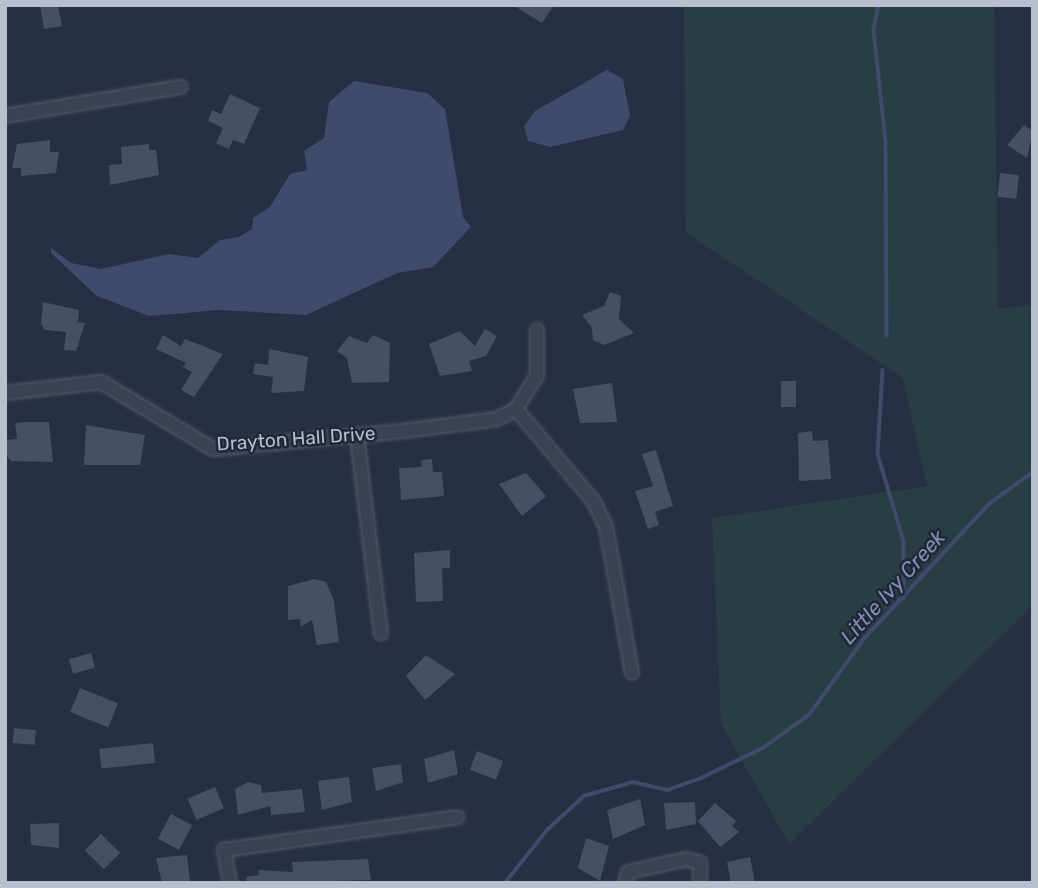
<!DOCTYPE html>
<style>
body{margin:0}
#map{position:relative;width:1038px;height:888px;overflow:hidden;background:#272f43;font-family:Rubik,sans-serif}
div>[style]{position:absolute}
.green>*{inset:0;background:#293e44}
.water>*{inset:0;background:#3e4b6c}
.stream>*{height:3.5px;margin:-1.75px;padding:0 1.75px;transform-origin:1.75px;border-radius:1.75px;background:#3e4b6c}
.building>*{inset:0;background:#464f65;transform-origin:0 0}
.roads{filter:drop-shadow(0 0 2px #545a6a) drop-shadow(0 0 2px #545a6a)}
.minor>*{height:12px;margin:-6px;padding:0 6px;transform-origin:6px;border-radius:6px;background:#3c4253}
span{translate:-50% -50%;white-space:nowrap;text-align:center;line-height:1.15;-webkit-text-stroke:5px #202739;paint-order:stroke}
.street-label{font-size:19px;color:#b9becd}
.water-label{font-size:21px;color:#818fb3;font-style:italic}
.frame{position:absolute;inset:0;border:7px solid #b9becd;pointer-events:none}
</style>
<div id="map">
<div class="green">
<i style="clip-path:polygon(684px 5px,994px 5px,998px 309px,1033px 304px,1033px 605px,789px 844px,721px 724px,712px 518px,927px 486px,903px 378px,686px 233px)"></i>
</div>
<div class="water">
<i style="clip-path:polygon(607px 70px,623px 79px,630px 116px,623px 130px,550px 147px,528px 141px,524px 126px,535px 111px)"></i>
<i style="clip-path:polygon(354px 81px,427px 93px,445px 109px,463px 217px,471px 227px,433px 267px,397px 273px,306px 315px,220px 310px,149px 316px,97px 296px,51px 253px,51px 248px,71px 263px,101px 269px,169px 254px,198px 258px,220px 240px,239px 237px,252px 229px,253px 218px,270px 207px,290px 174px,307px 170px,304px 151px,324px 138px,329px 102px)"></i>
</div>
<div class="stream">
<i style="left:879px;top:5px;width:26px;rotate:101deg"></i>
<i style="left:874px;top:31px;width:111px;rotate:83.8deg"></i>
<i style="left:886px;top:141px;width:195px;rotate:89.7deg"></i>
<i style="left:883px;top:370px;width:84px;rotate:93.4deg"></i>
<i style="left:878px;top:454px;width:91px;rotate:73.4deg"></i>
<i style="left:904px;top:541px;width:57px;rotate:90deg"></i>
<i style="left:505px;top:883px;width:69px;rotate:-51.5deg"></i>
<i style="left:548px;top:829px;width:49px;rotate:-42.5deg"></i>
<i style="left:584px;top:796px;width:51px;rotate:-15.9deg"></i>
<i style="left:633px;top:782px;width:36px;rotate:13deg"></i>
<i style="left:668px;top:790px;width:35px;rotate:-20deg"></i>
<i style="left:701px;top:778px;width:69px;rotate:-25.8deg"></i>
<i style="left:763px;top:748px;width:57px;rotate:-35.7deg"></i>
<i style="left:809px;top:715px;width:92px;rotate:-54.2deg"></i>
<i style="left:863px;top:640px;width:185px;rotate:-47.2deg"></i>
<i style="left:989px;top:504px;width:54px;rotate:-36deg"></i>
</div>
<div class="building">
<i style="clip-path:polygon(40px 5px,58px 5px,62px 26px,44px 29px)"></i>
<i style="clip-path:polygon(513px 5px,554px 5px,542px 23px)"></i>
<i style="clip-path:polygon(230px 94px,260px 108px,244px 144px,233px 140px,229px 149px,216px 143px,223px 128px,208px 121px,212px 110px,221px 114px)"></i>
<i style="clip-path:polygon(1024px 125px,1033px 131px,1027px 158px,1007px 145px)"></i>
<i style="clip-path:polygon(50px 140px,50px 152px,59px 152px,56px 173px,21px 176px,21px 168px,12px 168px,17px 144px)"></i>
<i style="clip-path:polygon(149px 144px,149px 150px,156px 150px,159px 175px,110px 185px,109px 165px,122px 164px,121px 147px)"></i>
<i style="left:1000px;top:173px;width:19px;height:24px;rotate:6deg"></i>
<i style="clip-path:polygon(610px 292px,621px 296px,619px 319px,634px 333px,604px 345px,593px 340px,592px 328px,582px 315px,604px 306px)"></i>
<i style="clip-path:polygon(43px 302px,79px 310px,78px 322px,85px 323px,76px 351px,64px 350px,66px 332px,45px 330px,41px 324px)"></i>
<i style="clip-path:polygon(485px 329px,497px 336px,486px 356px,469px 361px,472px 371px,440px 376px,429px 344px,460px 331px,475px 346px)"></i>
<i style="clip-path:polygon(163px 335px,181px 346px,185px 339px,223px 354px,194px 397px,181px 390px,192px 372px,183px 367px,186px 363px,156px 349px)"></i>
<i style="clip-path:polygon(373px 335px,390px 343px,389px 382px,352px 383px,347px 358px,337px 351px,349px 336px,367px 343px)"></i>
<i style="clip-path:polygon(269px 349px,308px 357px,304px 391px,271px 393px,273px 377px,253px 374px,255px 363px,268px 365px)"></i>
<i style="left:781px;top:381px;width:15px;height:26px"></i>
<i style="clip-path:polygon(612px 383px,617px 422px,580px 423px,573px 389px)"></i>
<i style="clip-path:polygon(27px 422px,49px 422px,53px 462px,11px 461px,5px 454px,5px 440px,17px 439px,15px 423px)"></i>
<i style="clip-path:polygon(86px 425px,145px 435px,140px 465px,84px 465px)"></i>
<i style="clip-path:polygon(812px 431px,813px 441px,828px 440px,831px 479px,799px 481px,798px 433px)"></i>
<i style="clip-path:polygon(656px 450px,673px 506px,655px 512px,659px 525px,648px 529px,635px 491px,653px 486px,642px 454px)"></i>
<i style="clip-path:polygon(432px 459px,433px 472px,442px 472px,444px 496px,401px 500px,399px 468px,422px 467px,421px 460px)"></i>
<i style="clip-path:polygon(526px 473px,546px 496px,522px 516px,499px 484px)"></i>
<i style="clip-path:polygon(450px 550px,450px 568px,442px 568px,443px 601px,416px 602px,414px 553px)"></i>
<i style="clip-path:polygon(314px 579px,326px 582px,334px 601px,339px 642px,317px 645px,312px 620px,301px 627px,300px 619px,288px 620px,288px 586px)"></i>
<i style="left:91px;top:653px;width:15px;height:23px;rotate:74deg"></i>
<i style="clip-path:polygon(426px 655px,455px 674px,425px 700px,406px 676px)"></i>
<i style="left:80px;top:688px;width:41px;height:26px;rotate:22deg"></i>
<i style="left:14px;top:728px;width:22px;height:15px;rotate:5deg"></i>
<i style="left:153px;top:743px;width:20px;height:54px;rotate:84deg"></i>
<i style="clip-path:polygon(454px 750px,458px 774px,428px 783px,424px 759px)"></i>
<i style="left:477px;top:751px;width:28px;height:20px;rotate:21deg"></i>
<i style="clip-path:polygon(401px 764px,403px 782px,376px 791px,372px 768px)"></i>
<i style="clip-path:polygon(349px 777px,352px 802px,322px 810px,318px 781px)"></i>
<i style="clip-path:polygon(248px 782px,261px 785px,262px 793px,302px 789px,305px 812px,271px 815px,270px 806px,238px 815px,235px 789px)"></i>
<i style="left:215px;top:787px;width:23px;height:30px;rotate:67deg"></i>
<i style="clip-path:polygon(640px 799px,645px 825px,613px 839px,607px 810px)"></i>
<i style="clip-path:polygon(695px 802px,696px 824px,666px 830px,664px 803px)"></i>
<i style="clip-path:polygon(715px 803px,736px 821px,732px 826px,739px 832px,720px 847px,698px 821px)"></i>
<i style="left:171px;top:814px;width:24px;height:28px;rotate:28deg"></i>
<i style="clip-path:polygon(59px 823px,59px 848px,31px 845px,30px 824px)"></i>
<i style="left:101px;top:834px;width:27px;height:23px;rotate:45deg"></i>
<i style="clip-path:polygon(586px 838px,609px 846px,600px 881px,578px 868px)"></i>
<i style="clip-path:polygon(187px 855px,190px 881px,162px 883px,156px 858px)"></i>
<i style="clip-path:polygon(750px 857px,755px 883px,731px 883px,727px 862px)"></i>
<i style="clip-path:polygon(368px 859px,371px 880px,247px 883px,246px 877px,259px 875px,258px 870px,293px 872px,292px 862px)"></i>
</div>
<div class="roads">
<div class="minor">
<i style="left:5px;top:116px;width:178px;rotate:-9.4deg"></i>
<i style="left:5px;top:393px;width:97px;rotate:-6.5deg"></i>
<i style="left:101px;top:382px;width:131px;rotate:30.9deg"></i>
<i style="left:213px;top:449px;width:191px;rotate:-5.4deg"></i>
<i style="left:403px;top:431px;width:95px;rotate:-7.3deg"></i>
<i style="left:497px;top:419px;width:21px;rotate:-28deg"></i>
<i style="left:516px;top:409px;width:39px;rotate:-58deg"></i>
<i style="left:537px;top:376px;width:46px;rotate:-90deg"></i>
<i style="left:516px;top:409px;width:121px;rotate:50deg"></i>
<i style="left:594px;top:502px;width:28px;rotate:64deg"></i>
<i style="left:606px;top:527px;width:148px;rotate:79.9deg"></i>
<i style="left:357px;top:436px;width:199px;rotate:83.1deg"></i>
<i style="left:230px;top:883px;width:34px;rotate:-100deg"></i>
<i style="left:224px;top:850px;width:236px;rotate:-8deg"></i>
<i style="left:625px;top:883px;width:11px;rotate:-75deg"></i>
<i style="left:628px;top:872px;width:60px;rotate:-12.4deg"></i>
<i style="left:687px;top:859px;width:14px;rotate:17deg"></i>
<i style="left:700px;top:863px;width:20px;rotate:90deg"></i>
</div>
</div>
<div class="street-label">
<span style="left:296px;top:439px;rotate:-4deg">Drayton Hall Drive</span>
</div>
<div class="water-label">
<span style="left:893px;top:587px;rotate:-48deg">Little Ivy Creek</span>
</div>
<div class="frame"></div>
</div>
